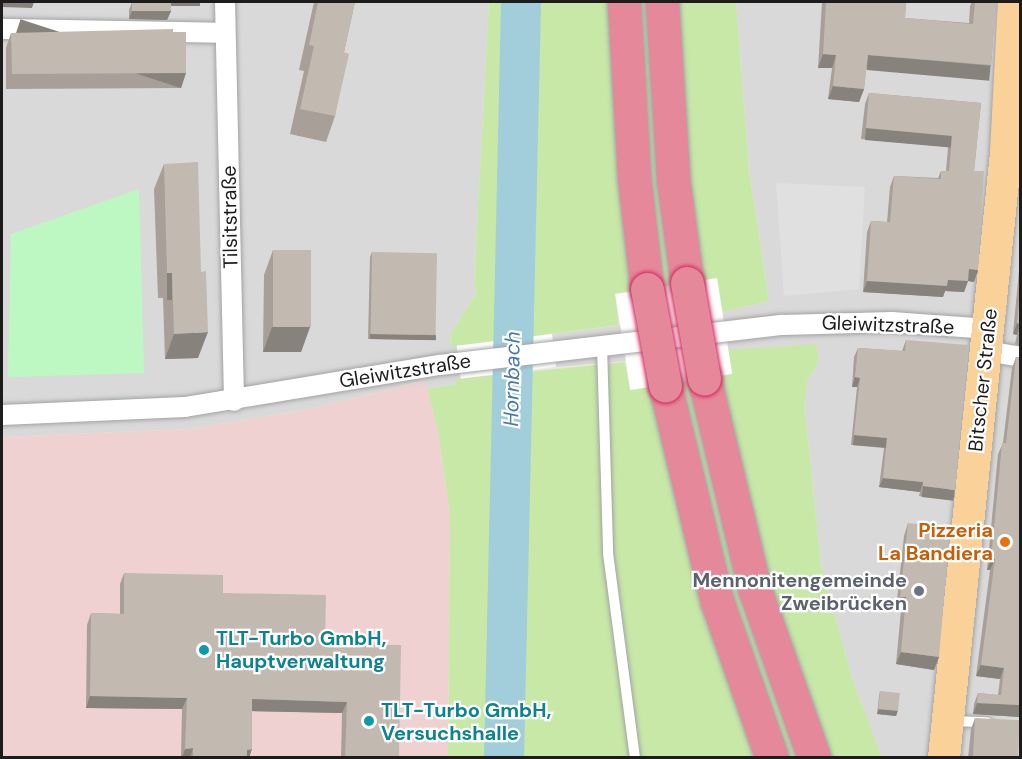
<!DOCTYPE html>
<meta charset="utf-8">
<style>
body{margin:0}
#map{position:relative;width:1022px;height:759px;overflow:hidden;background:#ede9e1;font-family:"DM Sans",sans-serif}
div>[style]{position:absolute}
.residential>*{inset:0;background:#dad9d9}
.commercial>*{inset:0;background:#eed1d0}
.grass>*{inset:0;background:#c7e8a7}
.park>*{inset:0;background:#bdf8c2}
.parking>*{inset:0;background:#e0e0e0}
.pier>*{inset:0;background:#fff;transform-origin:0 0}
.river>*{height:40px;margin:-20px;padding:0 20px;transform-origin:20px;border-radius:20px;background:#a2cedb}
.roads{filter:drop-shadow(0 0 2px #a3a3a3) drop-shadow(0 0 2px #a3a3a3)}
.lane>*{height:10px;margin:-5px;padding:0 5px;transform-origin:5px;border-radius:5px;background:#fff}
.street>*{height:20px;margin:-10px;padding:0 10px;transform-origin:10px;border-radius:10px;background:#fff}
.primary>*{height:32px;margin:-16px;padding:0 16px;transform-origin:16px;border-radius:16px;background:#fad199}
.highway>*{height:33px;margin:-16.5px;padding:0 16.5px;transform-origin:16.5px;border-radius:16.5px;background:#e5899a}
.bridges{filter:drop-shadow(0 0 2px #d42561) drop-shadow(0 0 2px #d42561)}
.highway-bridge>*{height:33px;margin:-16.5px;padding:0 16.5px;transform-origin:16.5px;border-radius:16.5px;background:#e5899a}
.wall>*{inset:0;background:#a79f98}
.shaded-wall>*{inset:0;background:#88827c;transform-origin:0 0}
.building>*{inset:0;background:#c2b9b1;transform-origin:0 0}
.dots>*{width:16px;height:16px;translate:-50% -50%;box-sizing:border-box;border:3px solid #fff;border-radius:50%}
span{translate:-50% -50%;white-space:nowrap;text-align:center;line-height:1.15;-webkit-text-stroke:4.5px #fff;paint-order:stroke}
.street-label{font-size:20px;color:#1c1c1c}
.food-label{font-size:20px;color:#c56008;font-weight:700}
.right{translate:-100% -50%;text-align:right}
.worship-label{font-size:20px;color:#5b616d;font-weight:700}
.culture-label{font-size:20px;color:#0d838f;font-weight:700}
.left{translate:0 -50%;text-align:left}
.water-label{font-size:21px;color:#4a7aaa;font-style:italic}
.frame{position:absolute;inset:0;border:3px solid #1c1c1c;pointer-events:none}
</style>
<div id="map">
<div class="residential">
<i style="clip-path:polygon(2px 2px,489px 2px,474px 283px,477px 292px,450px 335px,451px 346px,457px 346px,461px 379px,456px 379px,456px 384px,426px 389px,424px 381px,308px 409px,191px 429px,2px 437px)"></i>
<i style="clip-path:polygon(736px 2px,1020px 2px,1020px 757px,882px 757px,853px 681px,821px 565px,805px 410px,807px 382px,819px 361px,816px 345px,556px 367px,552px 334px,722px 312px,769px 301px,749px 170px)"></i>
</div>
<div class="commercial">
<i style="clip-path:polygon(425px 381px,438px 431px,450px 514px,448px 757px,2px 758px,2px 437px,191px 429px,308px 409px)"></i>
</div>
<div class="grass">
<i style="clip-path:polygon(489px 2px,736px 2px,749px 170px,769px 301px,722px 312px,717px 279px,615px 294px,619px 325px,451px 347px,450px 335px,477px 292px,474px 283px)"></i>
<i style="clip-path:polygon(816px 344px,819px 361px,807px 382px,805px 410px,821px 565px,853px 681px,882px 757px,448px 757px,450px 514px,438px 431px,427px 389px,456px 384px,456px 379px,625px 362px,630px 390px,732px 374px,728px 350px)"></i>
</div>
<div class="park">
<i style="clip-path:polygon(139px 189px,144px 373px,8px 377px,11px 234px)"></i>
</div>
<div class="parking">
<i style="clip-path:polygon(776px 183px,865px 187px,859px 289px,784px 296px)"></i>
</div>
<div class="pier">
<i style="left:717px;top:278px;width:97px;height:103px;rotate:81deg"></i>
<i style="left:552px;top:334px;width:33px;height:96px;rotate:83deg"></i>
</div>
<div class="river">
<i style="left:504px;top:758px;width:756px;rotate:-88.71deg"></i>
</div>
<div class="roads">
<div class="lane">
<i style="left:602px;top:346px;width:207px;rotate:88.3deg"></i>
<i style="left:608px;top:553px;width:207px;rotate:82.5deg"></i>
<i style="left:952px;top:721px;width:35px;rotate:2deg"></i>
</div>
<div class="street">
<i style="left:225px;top:2px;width:399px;rotate:88.7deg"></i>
<i style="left:2px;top:29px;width:223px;rotate:1deg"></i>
<i style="left:987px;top:351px;width:34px;rotate:10deg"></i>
<i style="left:2px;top:415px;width:183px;rotate:-2.5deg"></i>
<i style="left:185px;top:407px;width:258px;rotate:-9.4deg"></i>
<i style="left:440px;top:365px;width:345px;rotate:-6.7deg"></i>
<i style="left:783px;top:325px;width:109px;rotate:-1.6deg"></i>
<i style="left:892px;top:322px;width:97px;rotate:4.1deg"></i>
</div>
<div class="primary">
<i style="left:944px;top:758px;width:608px;rotate:-84.15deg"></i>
<i style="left:1006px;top:153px;width:151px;rotate:-87deg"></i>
</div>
<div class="highway">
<i style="left:624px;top:2px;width:175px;rotate:86.7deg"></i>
<i style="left:634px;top:177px;width:113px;rotate:83.4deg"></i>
<i style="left:662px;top:2px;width:177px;rotate:86.4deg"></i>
<i style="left:673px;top:179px;width:105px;rotate:82.3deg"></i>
<i style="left:704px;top:378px;width:218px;rotate:76.5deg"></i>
<i style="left:755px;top:590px;width:178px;rotate:70.6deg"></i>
<i style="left:665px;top:385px;width:222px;rotate:76.5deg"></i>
<i style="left:717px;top:601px;width:166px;rotate:70.7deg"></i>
</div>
</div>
<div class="bridges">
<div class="highway-bridge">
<i style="left:687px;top:283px;width:97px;rotate:79.9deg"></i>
<i style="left:647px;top:289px;width:98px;rotate:79.4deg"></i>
</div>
</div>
<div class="wall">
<i style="clip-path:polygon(132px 2px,198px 6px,171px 6px,171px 11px,167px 20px,129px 19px,129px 10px)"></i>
<i style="clip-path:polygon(314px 2px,355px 2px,344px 52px,335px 116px,326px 142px,290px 134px,304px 71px,299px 70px)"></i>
<i style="clip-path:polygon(822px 2px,906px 2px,905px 18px,969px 23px,970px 6px,972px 2px,996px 2px,991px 65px,986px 78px,866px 69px,864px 89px,859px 102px,828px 99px,832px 68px,818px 68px)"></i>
<i style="clip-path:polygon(11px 33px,181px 88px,6px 89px,6px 48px)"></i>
<i style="clip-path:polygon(869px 93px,981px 103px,974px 171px,978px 270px,974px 282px,968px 281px,964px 292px,945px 291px,943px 297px,863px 292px,867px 232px,871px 221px,887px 222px,890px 187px,894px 176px,938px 178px,941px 171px,946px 171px,948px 147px,861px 139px,865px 104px)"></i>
<i style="clip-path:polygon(164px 164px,198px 358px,165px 359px,163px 298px,158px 298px,154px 189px)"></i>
<i style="clip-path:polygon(273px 250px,310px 327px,301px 352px,263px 352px,264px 275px)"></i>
<i style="clip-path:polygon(372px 252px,436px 335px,434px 340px,368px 339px,370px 257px)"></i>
<i style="clip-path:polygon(1020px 259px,1020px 346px,1015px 344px,1017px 335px,1013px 334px)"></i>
<i style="clip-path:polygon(906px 340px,952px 500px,919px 496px,920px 492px,879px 487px,884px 448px,851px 445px,857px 387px,852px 387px,854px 357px,858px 348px,902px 351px)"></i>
<i style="clip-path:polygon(1016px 357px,1020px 357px,1020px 717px,973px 714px,974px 704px,978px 693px,998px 695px,1000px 679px,976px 676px,990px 570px,987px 570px,998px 454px,1003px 443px,1012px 368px)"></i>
<i style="clip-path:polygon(908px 523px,939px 657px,934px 670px,896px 664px,901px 610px,896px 609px,904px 536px)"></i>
<i style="clip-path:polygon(124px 573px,223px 593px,325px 644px,399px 758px,341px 758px,342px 713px,252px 711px,249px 758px,181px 758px,182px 709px,86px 708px,87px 625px,91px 613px,120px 614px,120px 584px)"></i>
<i style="clip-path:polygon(880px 691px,898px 710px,896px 716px,877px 714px,879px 696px)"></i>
<i style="clip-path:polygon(975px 718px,1020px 758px,968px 758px,971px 729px)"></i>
</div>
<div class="shaded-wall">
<i style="clip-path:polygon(2px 2px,34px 2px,32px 8px,2px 7px)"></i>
<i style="left:169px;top:2px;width:31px;height:4px"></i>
<i style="clip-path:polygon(132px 11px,171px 11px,167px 20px,129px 19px)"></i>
<i style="clip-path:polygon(823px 54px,836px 55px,832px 68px,818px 68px)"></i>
<i style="left:868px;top:55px;width:123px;height:15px;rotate:5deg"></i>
<i style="left:186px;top:73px;width:16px;height:174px;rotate:108deg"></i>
<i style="clip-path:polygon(833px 86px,864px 89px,859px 102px,828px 99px)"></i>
<i style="left:866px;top:128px;width:86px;height:12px;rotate:5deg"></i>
<i style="clip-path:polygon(969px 269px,978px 270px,974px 282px,968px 281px,964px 292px,945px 291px,943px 297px,863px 292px,867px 281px,948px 280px)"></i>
<i style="left:167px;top:273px;width:5px;height:27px"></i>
<i style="clip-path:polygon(1017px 323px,1020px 324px,1017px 335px,1013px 334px)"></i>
<i style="clip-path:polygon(272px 327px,310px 327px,301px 352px,263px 352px)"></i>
<i style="clip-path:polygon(208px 332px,198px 358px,165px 359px,174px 334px)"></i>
<i style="left:370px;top:334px;width:66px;height:5px;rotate:1deg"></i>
<i style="clip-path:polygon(855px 377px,860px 378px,857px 387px,852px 387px)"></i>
<i style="left:854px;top:435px;width:33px;height:10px;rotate:5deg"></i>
<i style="clip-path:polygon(883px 478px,923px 482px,920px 492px,879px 487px)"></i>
<i style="left:923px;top:486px;width:32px;height:11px;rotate:7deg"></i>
<i style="clip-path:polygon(991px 559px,995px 559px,990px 570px,987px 570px)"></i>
<i style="clip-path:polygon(900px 597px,906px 597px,901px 610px,896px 609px)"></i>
<i style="clip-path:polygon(901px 652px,939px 657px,934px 670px,896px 664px)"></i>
<i style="clip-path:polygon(981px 665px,1004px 668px,1000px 679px,976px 676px)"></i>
<i style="clip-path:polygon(90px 696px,187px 698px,182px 709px,86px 708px)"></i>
<i style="clip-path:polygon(252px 699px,347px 702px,342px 713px,248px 711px)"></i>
<i style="clip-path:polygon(977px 703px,1020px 705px,1020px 717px,973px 714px)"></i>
<i style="clip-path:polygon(879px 709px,898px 710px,896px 716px,877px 714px)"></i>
<i style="clip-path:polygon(193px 748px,190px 758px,182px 758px,185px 749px)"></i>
<i style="clip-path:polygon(252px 749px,249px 758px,244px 758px,247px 750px)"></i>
</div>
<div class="building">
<i style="left:132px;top:2px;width:39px;height:9px"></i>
<i style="clip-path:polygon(318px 2px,355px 2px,344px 52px,349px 54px,335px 116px,300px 109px,314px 46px,309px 45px)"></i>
<i style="clip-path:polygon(826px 2px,906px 2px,905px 18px,973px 24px,975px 2px,996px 2px,991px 65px,868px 55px,864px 89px,833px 86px,836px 55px,823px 54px)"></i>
<i style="clip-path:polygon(173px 29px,173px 32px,186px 32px,186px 73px,12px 74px,11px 33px)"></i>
<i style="clip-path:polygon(869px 93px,981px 103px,974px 171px,984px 171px,978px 270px,969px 269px,968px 281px,948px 280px,947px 286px,867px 281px,871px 221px,890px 222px,894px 176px,941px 179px,941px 171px,949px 171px,952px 136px,866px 128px)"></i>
<i style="clip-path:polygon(198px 162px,201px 272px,206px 271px,208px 332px,174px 334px,172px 273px,167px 273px,164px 164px)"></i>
<i style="left:273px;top:250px;width:38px;height:77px"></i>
<i style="left:372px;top:252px;width:65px;height:82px;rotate:1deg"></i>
<i style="clip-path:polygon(1020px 290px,1020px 324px,1017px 323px)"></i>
<i style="clip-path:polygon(906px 340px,968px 345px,955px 490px,923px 486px,923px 482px,883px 478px,887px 438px,854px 435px,860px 378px,855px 377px,858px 348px,905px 351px)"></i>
<i style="clip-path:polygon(1016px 357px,1020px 357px,1020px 705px,977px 703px,978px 693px,1001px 695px,1004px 668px,981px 665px,995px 559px,991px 559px,1002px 443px,1006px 443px)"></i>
<i style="clip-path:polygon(908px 523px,950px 528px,939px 657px,901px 652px,906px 597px,900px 597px)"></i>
<i style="clip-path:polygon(124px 573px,223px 575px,223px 593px,326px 595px,325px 644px,401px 645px,399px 758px,345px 758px,347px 702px,252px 699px,252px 749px,247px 750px,247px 758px,193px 758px,193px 748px,185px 749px,187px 698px,90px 696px,91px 613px,124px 614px)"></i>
<i style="left:880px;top:691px;width:20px;height:18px;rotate:6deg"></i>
<i style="left:975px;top:718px;width:45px;height:40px;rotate:3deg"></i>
</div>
<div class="dots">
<i style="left:1005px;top:542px;background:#e8710a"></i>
<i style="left:919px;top:591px;background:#6b7280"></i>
<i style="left:204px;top:650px;background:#0f9aa8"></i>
<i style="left:369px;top:721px;background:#0f9aa8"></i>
</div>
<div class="street-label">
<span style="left:230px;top:217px;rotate:-91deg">Tilsitstraße</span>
<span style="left:888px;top:325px;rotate:2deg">Gleiwitzstraße</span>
<span style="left:405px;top:371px;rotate:-9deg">Gleiwitzstraße</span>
<span style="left:983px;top:380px;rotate:-84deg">Bitscher Straße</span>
</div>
<div class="food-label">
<span class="right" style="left:993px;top:542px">Pizzeria<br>La Bandiera</span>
</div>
<div class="worship-label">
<span class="right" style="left:907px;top:592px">Mennonitengemeinde<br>Zweibrücken</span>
</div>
<div class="culture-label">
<span class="left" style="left:216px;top:650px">TLT-Turbo GmbH,<br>Hauptverwaltung</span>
<span class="left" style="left:381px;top:722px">TLT-Turbo GmbH,<br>Versuchshalle</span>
</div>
<div class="water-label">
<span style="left:512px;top:379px;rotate:-89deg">Hornbach</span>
</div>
<div class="frame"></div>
</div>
